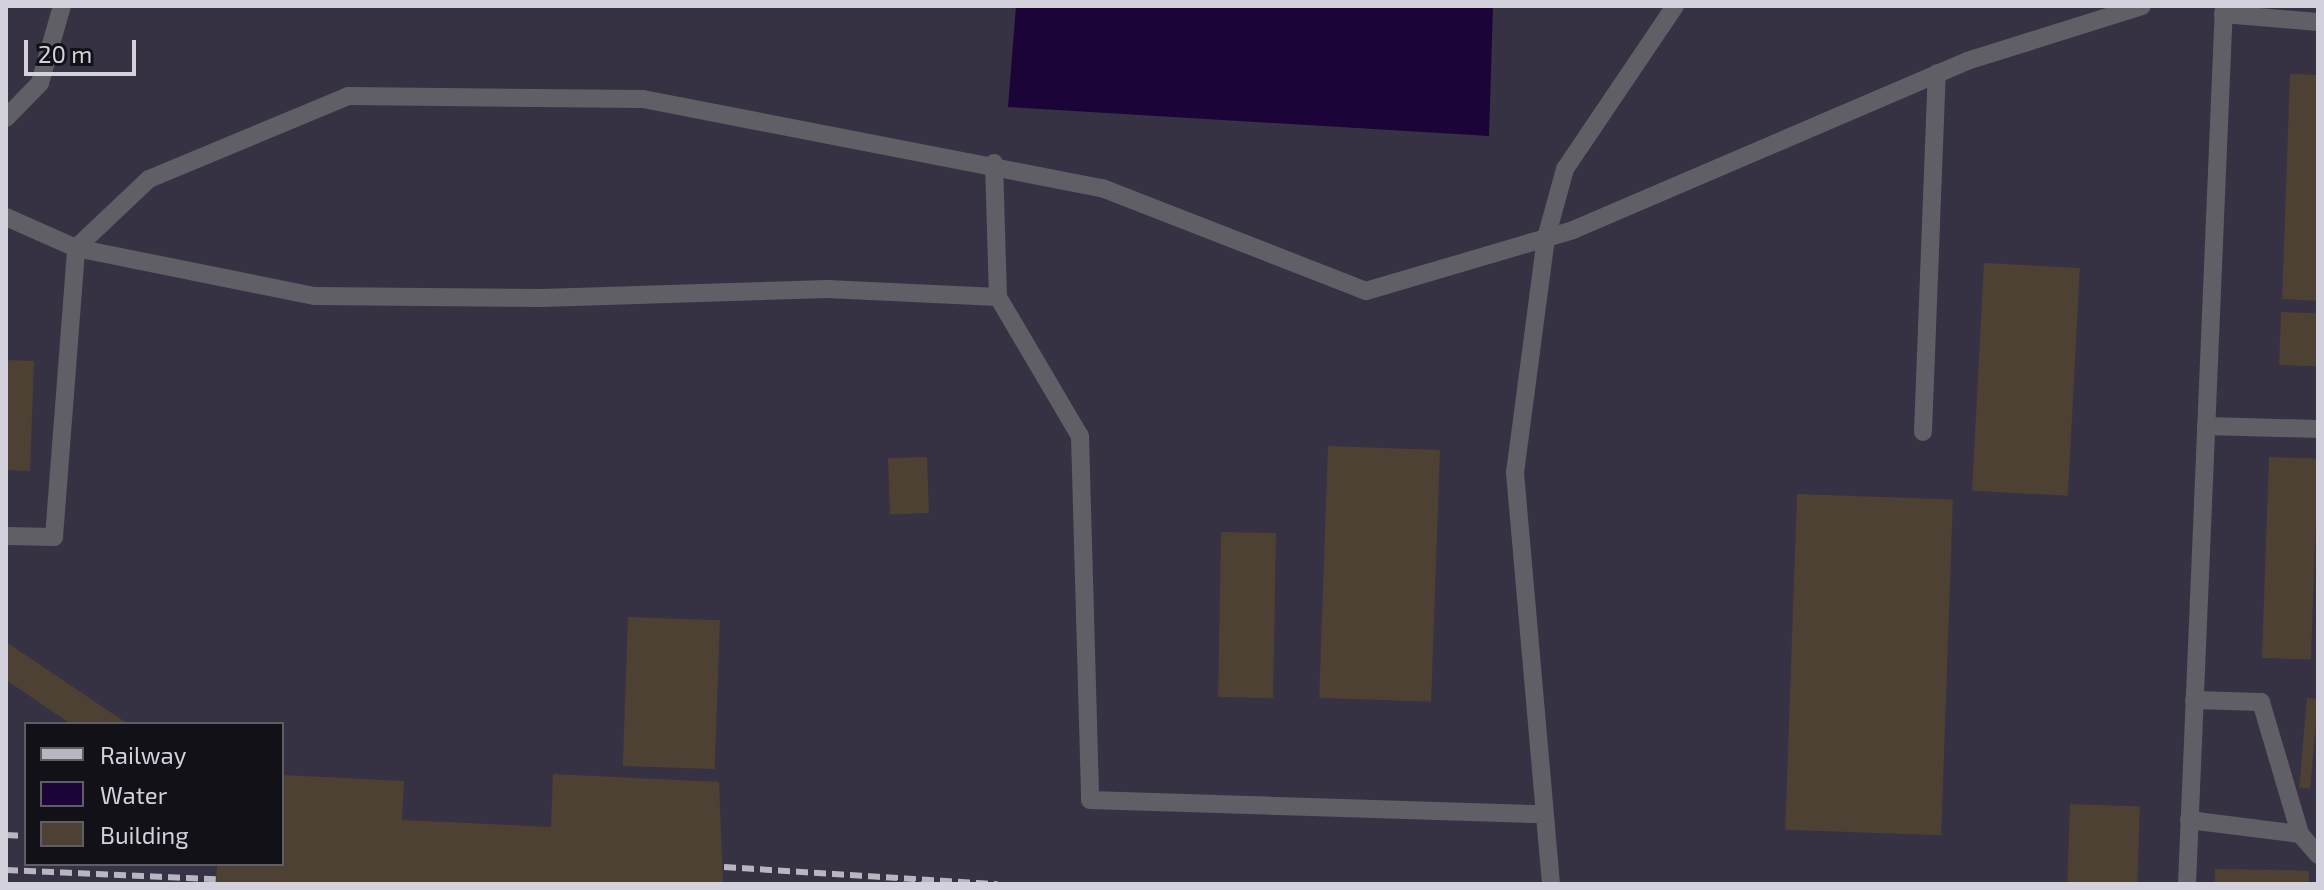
<!DOCTYPE html>
<style>
body{margin:0}
#map{position:relative;width:2324px;height:890px;overflow:hidden;background:#2a2635;font-family:"Exo 2",sans-serif}
div>[style]{position:absolute}
.built>*{inset:0;background:#373144}
.water>*{inset:0;background:#1b0438}
.building>*{inset:0;background:#4d4134;transform-origin:0 0}
.service>*{height:18px;margin:-9px;padding:0 9px;transform-origin:9px;border-radius:9px;background:#605f66}
.rail>*{height:6px;margin-top:-3px;transform-origin:0;background:repeating-linear-gradient(90deg,#b8b6c0 0 12px,transparent 0 18px)}
span{translate:-50% -50%;white-space:nowrap;text-align:center;line-height:1.15;-webkit-text-stroke:6px #121117;paint-order:stroke}
.frame{position:absolute;inset:0;border:8px solid #d3d1db;pointer-events:none}
.legend{position:absolute;left:24px;top:722px;width:260px;height:144px;box-sizing:border-box;background:#121117;border:2px solid #5f5e65;margin:0;padding:10px 14px;list-style:none;font-size:24px;color:#d3d1db}
.legend li{display:flex;align-items:center;gap:16px;height:40px}
.legend b{width:40px;border:2px solid #5f5e65}
.scale{position:absolute;left:24px;top:40px;width:112px;height:36px;box-sizing:border-box;border:4px solid #d3d1db;border-top:0;padding-left:10px;font-size:24px;line-height:28px;white-space:nowrap;color:#d3d1db;-webkit-text-stroke:6px #121117;paint-order:stroke}
</style>
<div id="map">
<div class="built">
<i style="clip-path:polygon(evenodd,6px 6px,2318px 6px,2318px 884px,6px 884px,6px 6px,26px 724px,282px 724px,282px 864px,26px 864px,26px 724px)"></i>
</div>
<div class="water">
<i style="clip-path:polygon(1016px 6px,1493px 6px,1489px 136px,1008px 107px)"></i>
</div>
<div class="building">
<i style="clip-path:polygon(2290px 74px,2318px 75px,2318px 301px,2282px 299px)"></i>
<i style="left:1984px;top:263px;width:96px;height:228px;rotate:3deg"></i>
<i style="left:2281px;top:312px;width:37px;height:53px;rotate:2deg"></i>
<i style="clip-path:polygon(6px 360px,34px 361px,30px 471px,6px 470px)"></i>
<i style="left:1328px;top:446px;width:112px;height:252px;rotate:2deg"></i>
<i style="left:927px;top:457px;width:56px;height:39px;rotate:88deg"></i>
<i style="left:2269px;top:457px;width:49px;height:201px;rotate:2deg"></i>
<i style="left:1797px;top:494px;width:156px;height:336px;rotate:2deg"></i>
<i style="left:1221px;top:532px;width:55px;height:165px;rotate:1deg"></i>
<i style="left:628px;top:617px;width:92px;height:149px;rotate:2deg"></i>
<i style="clip-path:polygon(6px 642px,128px 724px,71px 724px,6px 680px)"></i>
<i style="left:2307px;top:698px;width:11px;height:90px;rotate:5deg"></i>
<i style="clip-path:polygon(553px 774px,719px 782px,723px 884px,216px 884px,217px 864px,282px 864px,282px 775px,404px 781px,402px 820px,551px 827px)"></i>
<i style="left:2070px;top:804px;width:70px;height:80px;rotate:2deg"></i>
<i style="left:2215px;top:869px;width:94px;height:15px;rotate:1deg"></i>
</div>
<div class="service">
<i style="left:2223px;top:14px;width:95px;rotate:4.8deg"></i>
<i style="left:6px;top:118px;width:49px;rotate:-45.8deg"></i>
<i style="left:40px;top:83px;width:80px;rotate:-74.1deg"></i>
<i style="left:994px;top:163px;width:134px;rotate:88.3deg"></i>
<i style="left:998px;top:297px;width:161px;rotate:59.5deg"></i>
<i style="left:1080px;top:436px;width:364px;rotate:88.4deg"></i>
<i style="left:1090px;top:800px;width:455px;rotate:1.8deg"></i>
<i style="left:6px;top:217px;width:77px;rotate:23.9deg"></i>
<i style="left:76px;top:248px;width:100px;rotate:-43.4deg"></i>
<i style="left:149px;top:179px;width:216px;rotate:-22.6deg"></i>
<i style="left:348px;top:96px;width:295px;rotate:0.6deg"></i>
<i style="left:643px;top:99px;width:468px;rotate:11deg"></i>
<i style="left:1102px;top:188px;width:283px;rotate:21.3deg"></i>
<i style="left:1366px;top:291px;width:216px;rotate:-16.4deg"></i>
<i style="left:1573px;top:230px;width:429px;rotate:-23.2deg"></i>
<i style="left:1967px;top:61px;width:183px;rotate:-17.4deg"></i>
<i style="left:2206px;top:426px;width:112px;rotate:1.5deg"></i>
<i style="left:1923px;top:432px;width:359px;rotate:-87.8deg"></i>
<i style="left:6px;top:536px;width:48px;rotate:1.2deg"></i>
<i style="left:54px;top:537px;width:290px;rotate:-85.6deg"></i>
<i style="left:76px;top:248px;width:243px;rotate:11.4deg"></i>
<i style="left:314px;top:296px;width:228px;rotate:0.5deg"></i>
<i style="left:542px;top:298px;width:285px;rotate:-1.8deg"></i>
<i style="left:827px;top:289px;width:171px;rotate:2.7deg"></i>
<i style="left:2194px;top:700px;width:67px;rotate:1.7deg"></i>
<i style="left:2261px;top:702px;width:138px;rotate:73.5deg"></i>
<i style="left:2189px;top:820px;width:112px;rotate:7.2deg"></i>
<i style="left:2300px;top:834px;width:28px;rotate:49deg"></i>
<i style="left:1551px;top:884px;width:413px;rotate:-95deg"></i>
<i style="left:1515px;top:473px;width:237px;rotate:-82.5deg"></i>
<i style="left:1546px;top:238px;width:72px;rotate:-74.6deg"></i>
<i style="left:1565px;top:169px;width:197px;rotate:-56deg"></i>
<i style="left:2187px;top:884px;width:879px;rotate:-87.59deg"></i>
</div>
<div class="rail">
<i style="left:6px;top:835px;width:20px;rotate:3deg"></i>
<i style="left:724px;top:867px;width:274px;rotate:3.6deg"></i>
<i style="left:6px;top:870px;width:210px;rotate:2.5deg"></i>
</div>
<div class="frame"></div>
<ul class="legend">
<li><b style="height:10px;background:#b8b6c0"></b>Railway</li>
<li><b style="height:22px;background:#1b0438"></b>Water</li>
<li><b style="height:22px;background:#4d4134"></b>Building</li>
</ul>
<div class="scale">20 m</div>
</div>
